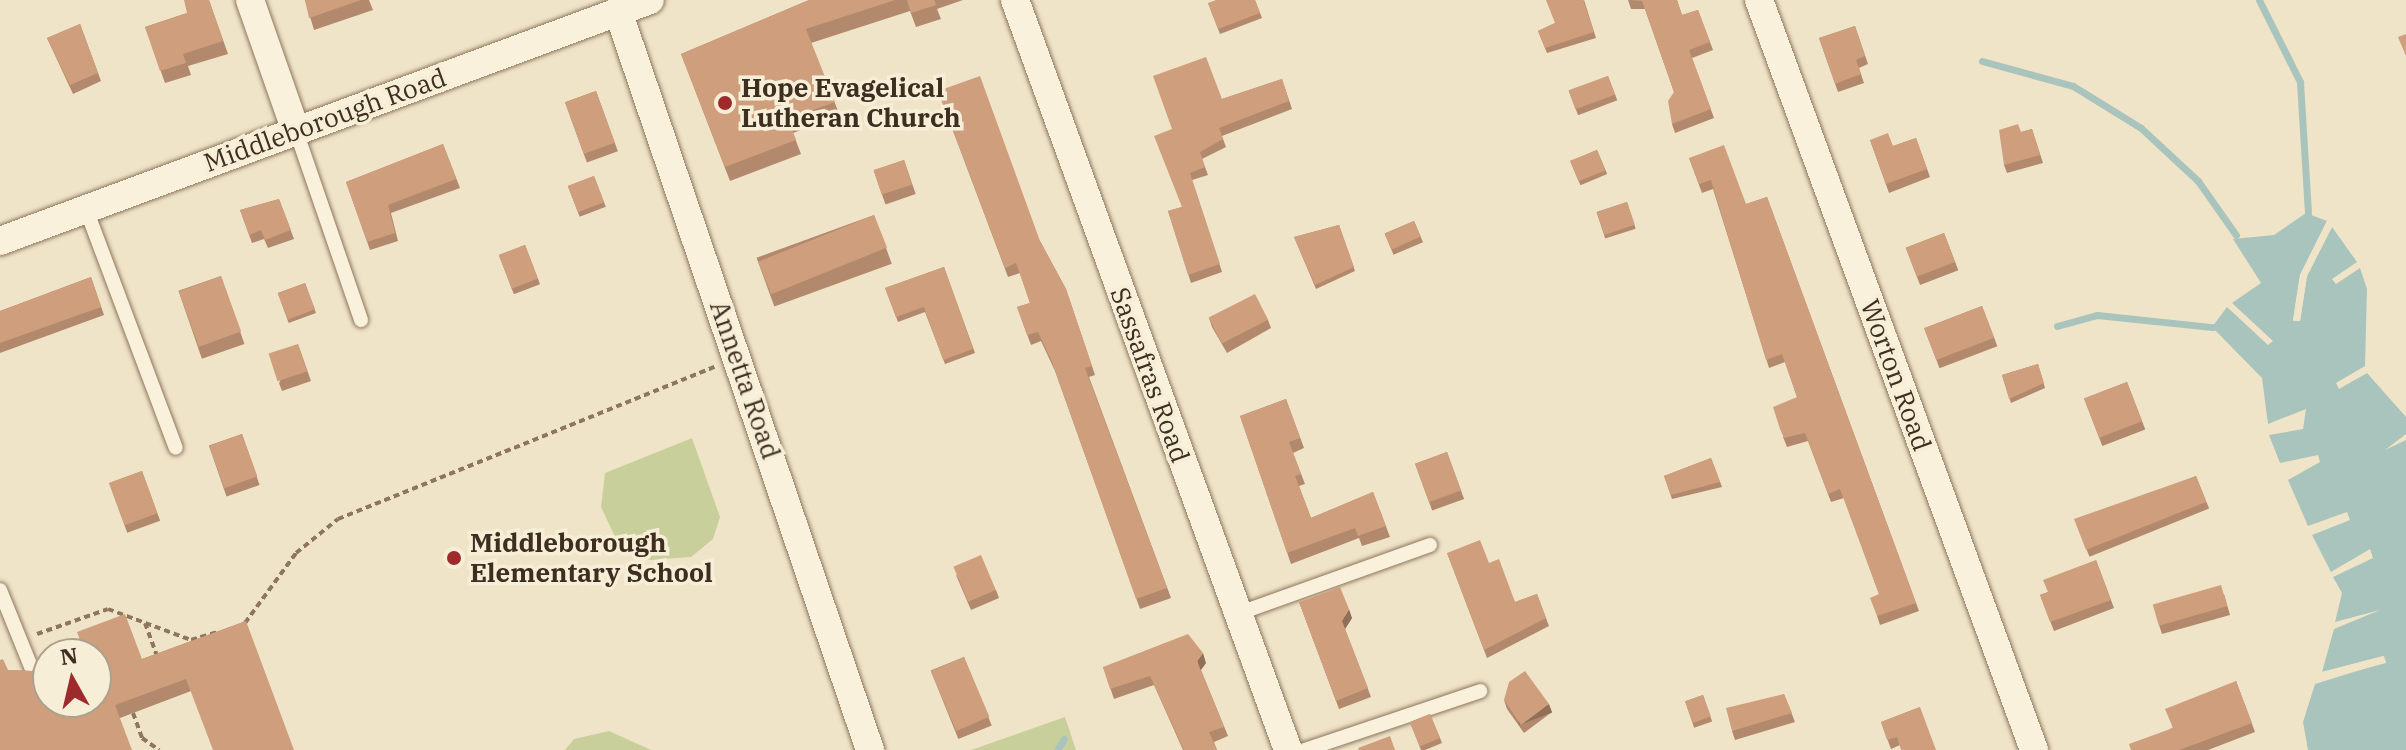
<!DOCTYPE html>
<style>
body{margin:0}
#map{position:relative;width:2406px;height:750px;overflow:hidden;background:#f0e4c8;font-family:"IBM Plex Serif",serif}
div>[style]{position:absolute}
.green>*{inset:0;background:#c9cf9b}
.water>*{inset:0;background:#a9c4bc}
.pier>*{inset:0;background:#f0e4c8}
.stream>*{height:7px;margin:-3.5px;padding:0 3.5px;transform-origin:3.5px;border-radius:3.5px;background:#a9c4bc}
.path>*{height:4px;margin-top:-2px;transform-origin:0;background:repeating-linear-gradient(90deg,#8d765c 0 6px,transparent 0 10px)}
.roads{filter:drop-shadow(0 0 2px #8d765c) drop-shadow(0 0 2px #8d765c)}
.service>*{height:14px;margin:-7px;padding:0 7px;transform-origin:7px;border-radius:7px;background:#faf1dc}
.minor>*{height:28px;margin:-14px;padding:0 14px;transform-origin:14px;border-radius:14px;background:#faf1dc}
.wall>*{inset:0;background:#b2896c;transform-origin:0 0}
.shaded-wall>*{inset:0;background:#916f58;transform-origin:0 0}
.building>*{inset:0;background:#cf9f7d;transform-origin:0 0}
.dots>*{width:22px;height:22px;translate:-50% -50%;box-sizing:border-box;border:4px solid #f7eed8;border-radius:50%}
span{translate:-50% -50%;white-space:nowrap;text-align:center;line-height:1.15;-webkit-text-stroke:7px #f7eed8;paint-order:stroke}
.poi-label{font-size:26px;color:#3d2e20;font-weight:700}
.left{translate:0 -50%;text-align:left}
.street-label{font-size:26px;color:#3d2e20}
.north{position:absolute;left:32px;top:638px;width:80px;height:80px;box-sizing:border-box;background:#f7eed8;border:2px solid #ada18e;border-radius:50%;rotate:352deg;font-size:22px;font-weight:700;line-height:32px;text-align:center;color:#3d2e20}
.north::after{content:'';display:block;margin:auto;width:28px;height:36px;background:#9e2a2b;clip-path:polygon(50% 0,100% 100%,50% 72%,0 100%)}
</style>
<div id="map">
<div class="green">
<i style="clip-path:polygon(692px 438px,720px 517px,713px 539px,691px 557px,650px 560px,618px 543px,601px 507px,605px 473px)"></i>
<i style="clip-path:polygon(1065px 717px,1076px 750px,971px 750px)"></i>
<i style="clip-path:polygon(609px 731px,651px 750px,565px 750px,574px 739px)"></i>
</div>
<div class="water">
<i style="clip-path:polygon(2306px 213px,2327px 221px,2300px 275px,2293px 320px,2300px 321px,2307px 276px,2332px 227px,2357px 262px,2332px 279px,2336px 284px,2360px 268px,2367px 289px,2365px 366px,2336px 383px,2339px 389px,2367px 373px,2406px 417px,2406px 434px,2385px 450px,2406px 440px,2406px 750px,2308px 750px,2303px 722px,2315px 684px,2386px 662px,2383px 656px,2322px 672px,2334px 629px,2380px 610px,2335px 622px,2342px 593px,2333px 577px,2373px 558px,2370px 549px,2331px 572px,2312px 535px,2350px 520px,2347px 512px,2308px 526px,2288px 480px,2320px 462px,2318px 455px,2280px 463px,2269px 435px,2303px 429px,2306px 409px,2268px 424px,2262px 378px,2212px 327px,2227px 307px,2268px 345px,2273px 341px,2232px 303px,2261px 283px,2233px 239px,2274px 235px)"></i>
</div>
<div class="pier">
<i style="clip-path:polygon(2327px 221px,2332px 227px,2307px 276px,2300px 321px,2293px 321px,2300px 275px)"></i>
<i style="clip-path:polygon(2384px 656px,2386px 663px,2319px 681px,2322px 672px)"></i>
</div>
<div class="stream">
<i style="left:2259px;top:0;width:92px;rotate:63.4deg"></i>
<i style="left:2300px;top:82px;width:131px;rotate:86.5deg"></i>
<i style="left:1982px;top:61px;width:94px;rotate:15.4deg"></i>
<i style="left:2073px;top:86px;width:80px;rotate:31.7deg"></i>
<i style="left:2141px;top:128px;width:78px;rotate:42.9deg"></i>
<i style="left:2198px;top:181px;width:66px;rotate:54.9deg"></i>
<i style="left:2057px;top:326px;width:41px;rotate:-15.4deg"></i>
<i style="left:2097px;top:315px;width:116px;rotate:6deg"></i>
<i style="left:1057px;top:750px;width:13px;rotate:-58deg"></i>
</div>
<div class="path">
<i style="left:145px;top:623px;width:37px;rotate:70deg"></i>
<i style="left:245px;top:623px;width:87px;rotate:-53.9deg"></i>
<i style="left:296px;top:553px;width:54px;rotate:-39deg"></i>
<i style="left:338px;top:519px;width:406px;rotate:-22deg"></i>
<i style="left:37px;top:634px;width:75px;rotate:-19.4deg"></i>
<i style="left:108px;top:609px;width:89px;rotate:20.5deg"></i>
<i style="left:191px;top:640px;width:28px;rotate:-17deg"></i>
<i style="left:133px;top:713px;width:27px;rotate:70deg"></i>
<i style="left:142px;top:738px;width:21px;rotate:35deg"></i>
</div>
<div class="roads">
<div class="service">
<i style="left:296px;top:131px;width:200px;rotate:71deg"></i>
<i style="left:86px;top:209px;width:255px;rotate:69.4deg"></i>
<i style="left:0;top:590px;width:91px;rotate:68deg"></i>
<i style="left:1237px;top:614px;width:205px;rotate:-19.7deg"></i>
<i style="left:1305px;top:750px;width:185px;rotate:-18.6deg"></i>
</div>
<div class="minor">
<i style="left:250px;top:0;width:139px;rotate:70.7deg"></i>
<i style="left:1015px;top:0;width:798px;rotate:70deg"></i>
<i style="left:1759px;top:0;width:799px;rotate:69.86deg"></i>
<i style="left:618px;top:11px;width:781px;rotate:71.17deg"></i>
<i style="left:0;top:241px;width:693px;rotate:-20.34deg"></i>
</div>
</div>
<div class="wall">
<i style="clip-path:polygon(209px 0,228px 54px,188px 66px,191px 75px,165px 83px,145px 27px,187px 13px)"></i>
<i style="clip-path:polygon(305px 0,369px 0,373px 10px,314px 30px)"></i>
<i style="clip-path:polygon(809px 0,963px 0,937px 9px,941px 19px,916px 27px,910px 11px,811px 43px,840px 116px,793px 133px,801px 154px,730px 181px,681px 54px)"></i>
<i style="clip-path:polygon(1255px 0,1262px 18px,1220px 34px,1208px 3px)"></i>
<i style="clip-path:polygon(1584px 0,1596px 38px,1547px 53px,1538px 31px,1555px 23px)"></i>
<i style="clip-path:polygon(1628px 0,1677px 0,1682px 15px,1698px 10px,1713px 50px,1692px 58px,1714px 118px,1675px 133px,1672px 124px,1674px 92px,1645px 9px,1631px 9px)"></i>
<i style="clip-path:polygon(80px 24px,101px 81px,73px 94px,47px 38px)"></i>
<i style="clip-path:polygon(1855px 26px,1868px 64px,1859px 68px,1864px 83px,1838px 92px,1819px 38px)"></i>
<i style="left:1608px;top:76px;width:26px;height:42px;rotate:69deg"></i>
<i style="clip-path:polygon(1282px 79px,1292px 109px,1222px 136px,1226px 147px,1202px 159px,1208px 175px,1192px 180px,1222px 272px,1191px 283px,1168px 211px,1182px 207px,1172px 129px,1222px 99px)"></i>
<i style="left:596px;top:91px;width:64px;height:33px;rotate:70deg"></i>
<i style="clip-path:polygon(938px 91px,1040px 241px,1066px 289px,1095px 375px,1089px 377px,1171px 598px,1140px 609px,1055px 371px,1041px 341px,1031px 345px,1017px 307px,1030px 303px,1020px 273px,1008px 277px)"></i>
<i style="clip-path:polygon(2032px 129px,2043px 163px,2007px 173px,2004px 165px,2021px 132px)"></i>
<i style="clip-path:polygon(1916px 138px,1930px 177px,1889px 193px,1870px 140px,1893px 146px)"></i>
<i style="clip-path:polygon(443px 144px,460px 188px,391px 213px,398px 241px,370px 250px,346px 182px)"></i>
<i style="left:1597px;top:150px;width:26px;height:29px;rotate:67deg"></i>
<i style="clip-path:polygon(1689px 158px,1746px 204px,1767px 197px,1919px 611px,1880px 625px,1877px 616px,1879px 594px,1844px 498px,1831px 502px,1808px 441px,1787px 447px,1783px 437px,1797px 397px,1785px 362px,1769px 368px,1713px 189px,1702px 193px)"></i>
<i style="left:904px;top:160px;width:36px;height:32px;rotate:71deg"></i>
<i style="left:594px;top:176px;width:33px;height:28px;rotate:69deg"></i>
<i style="clip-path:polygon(279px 199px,294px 239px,268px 248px,264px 239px,252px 243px,240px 210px)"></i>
<i style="left:1627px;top:202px;width:28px;height:32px;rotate:72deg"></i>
<i style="left:874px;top:215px;width:52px;height:125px;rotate:70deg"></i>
<i style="left:1414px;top:221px;width:23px;height:32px;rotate:67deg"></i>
<i style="clip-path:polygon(1339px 225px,1355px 271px,1316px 289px,1294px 237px)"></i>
<i style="left:1944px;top:233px;width:40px;height:41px;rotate:69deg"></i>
<i style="left:525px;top:245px;width:42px;height:28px;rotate:69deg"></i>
<i style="clip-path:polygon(944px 267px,975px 353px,945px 364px,925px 312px,898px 322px,885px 288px)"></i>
<i style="left:221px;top:276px;width:72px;height:45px;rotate:71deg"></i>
<i style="clip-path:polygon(91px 277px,104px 315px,0 353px,0 311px)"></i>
<i style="left:305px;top:283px;width:32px;height:29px;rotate:70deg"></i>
<i style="left:1982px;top:306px;width:43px;height:62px;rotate:69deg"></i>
<i style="clip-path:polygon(1209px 318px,1268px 320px,1271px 328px,1227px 353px,1212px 327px)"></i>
<i style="clip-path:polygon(298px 344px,311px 381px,282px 391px,279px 383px)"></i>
<i style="clip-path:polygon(2038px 364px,2045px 388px,2011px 403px,2002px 375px)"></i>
<i style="left:2127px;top:382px;width:51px;height:46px;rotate:69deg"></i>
<i style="clip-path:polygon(1286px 399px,1304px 448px,1293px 453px,1305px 484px,1299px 486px,1311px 518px,1373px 492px,1390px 537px,1362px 546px,1359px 538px,1291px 564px,1240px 416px)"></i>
<i style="left:242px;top:434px;width:54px;height:35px;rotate:71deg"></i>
<i style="left:1447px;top:452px;width:50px;height:34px;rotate:70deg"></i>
<i style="clip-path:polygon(1711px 458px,1722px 487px,1672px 499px,1664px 476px)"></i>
<i style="left:142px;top:471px;width:53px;height:35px;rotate:70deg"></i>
<i style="left:2196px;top:476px;width:35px;height:129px;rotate:68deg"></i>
<i style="clip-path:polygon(1447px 553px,1489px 563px,1515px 602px,1537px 594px,1549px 626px,1487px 658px)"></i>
<i style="clip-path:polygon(2096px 560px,2114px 608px,2054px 631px,2040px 595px,2048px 592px)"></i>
<i style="clip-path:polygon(956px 575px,996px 590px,999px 598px,971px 610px)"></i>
<i style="clip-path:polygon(2224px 594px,2230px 615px,2162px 634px,2159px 625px)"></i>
<i style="clip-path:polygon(1299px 602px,1352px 618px,1345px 629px,1371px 697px,1339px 709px)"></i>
<i style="clip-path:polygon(246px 621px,191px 691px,120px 718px,8px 670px,32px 671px,142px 659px)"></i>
<i style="left:964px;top:657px;width:74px;height:36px;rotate:68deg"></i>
<i style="clip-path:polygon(1206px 663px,1201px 670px,1228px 736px,1214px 742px,1217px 750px,1183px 750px,1154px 685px,1114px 699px,1103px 667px)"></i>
<i style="clip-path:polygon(2236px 681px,2255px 732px,2208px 750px,2131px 750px,2172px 728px)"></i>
<i style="clip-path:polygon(1784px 694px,1795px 722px,1735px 740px,1732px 731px)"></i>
<i style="left:1703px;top:695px;width:28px;height:19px;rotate:71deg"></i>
<i style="clip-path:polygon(1504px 700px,1552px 712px,1524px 733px,1507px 709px)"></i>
<i style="clip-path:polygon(1920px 707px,1900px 745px,1891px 749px,1881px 722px)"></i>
<i style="clip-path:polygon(1430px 714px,1442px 743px,1425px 750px,1421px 750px,1410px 722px)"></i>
</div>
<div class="shaded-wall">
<i style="clip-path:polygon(1349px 609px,1352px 618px,1345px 629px,1342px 621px)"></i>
<i style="clip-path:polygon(1203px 653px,1206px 663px,1200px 671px,1197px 661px)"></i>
<i style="left:1549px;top:704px;width:9px;height:35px;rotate:69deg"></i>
</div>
<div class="building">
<i style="clip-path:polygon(184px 0,209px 0,223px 41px,183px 54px,186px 63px,160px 71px,145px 27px,187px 13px)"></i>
<i style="clip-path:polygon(305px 0,361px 0,309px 18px)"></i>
<i style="clip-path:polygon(809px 0,895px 0,806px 29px,835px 102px,788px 119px,796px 140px,725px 167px,681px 54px)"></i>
<i style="clip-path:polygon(907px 0,934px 0,936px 5px,911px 13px)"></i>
<i style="clip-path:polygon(1216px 0,1255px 0,1260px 13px,1218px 29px,1208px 3px)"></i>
<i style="clip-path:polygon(1546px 0,1583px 0,1594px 32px,1545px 48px,1538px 31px,1555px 23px)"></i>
<i style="clip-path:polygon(1628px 0,1677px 0,1682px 15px,1698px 10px,1710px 42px,1689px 50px,1711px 109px,1672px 124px,1668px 101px,1674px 92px,1642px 1px)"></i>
<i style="clip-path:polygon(80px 24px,98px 73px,70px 85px,47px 38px)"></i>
<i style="clip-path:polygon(1855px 26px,1865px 56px,1856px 60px,1861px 74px,1835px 84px,1819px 38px)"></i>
<i style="clip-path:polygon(2406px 34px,2406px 56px,2398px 37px)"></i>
<i style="clip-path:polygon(1206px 57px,1222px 99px,1282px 79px,1289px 101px,1219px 128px,1223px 139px,1200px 152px,1205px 167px,1190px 173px,1220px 264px,1188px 275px,1168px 211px,1182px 207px,1154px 136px,1172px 129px,1153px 76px)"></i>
<i style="clip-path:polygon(980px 76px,1040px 241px,1066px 289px,1092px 366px,1085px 368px,1167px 588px,1136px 599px,1052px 362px,1038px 332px,1027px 335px,1017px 307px,1030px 303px,1016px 263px,1005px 268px,938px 91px)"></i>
<i style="left:1608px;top:76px;width:20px;height:42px;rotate:70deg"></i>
<i style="left:596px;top:91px;width:55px;height:33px;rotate:70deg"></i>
<i style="clip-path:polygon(2018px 124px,2021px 132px,2032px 129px,2040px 155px,2004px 165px,1999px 130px)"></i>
<i style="clip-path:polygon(1888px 133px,1893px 146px,1916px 138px,1927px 169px,1886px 184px,1870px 140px)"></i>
<i style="clip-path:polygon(443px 144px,456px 179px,388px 205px,395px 233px,367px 242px,346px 182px)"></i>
<i style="clip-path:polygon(1724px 145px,1746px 204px,1767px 197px,1916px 603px,1877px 616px,1870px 598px,1879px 594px,1840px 489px,1828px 494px,1805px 433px,1784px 438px,1780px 429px,1773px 407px,1797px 397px,1782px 354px,1766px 360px,1711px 180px,1699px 184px,1689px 158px)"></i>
<i style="left:1597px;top:150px;width:22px;height:29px;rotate:68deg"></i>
<i style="left:904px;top:160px;width:26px;height:32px;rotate:72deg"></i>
<i style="left:594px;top:176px;width:28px;height:28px;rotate:69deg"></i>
<i style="clip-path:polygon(279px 199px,291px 230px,265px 240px,261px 230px,249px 235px,240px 210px)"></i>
<i style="left:1627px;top:202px;width:24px;height:32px;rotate:71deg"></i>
<i style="left:874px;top:215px;width:35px;height:125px;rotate:68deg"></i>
<i style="left:1414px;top:221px;width:17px;height:32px;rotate:66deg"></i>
<i style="clip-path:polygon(1339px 225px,1354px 267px,1315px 285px,1294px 237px)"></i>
<i style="left:1944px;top:233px;width:31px;height:41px;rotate:69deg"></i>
<i style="left:525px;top:245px;width:36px;height:28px;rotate:69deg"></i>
<i style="clip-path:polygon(944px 267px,973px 349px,943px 360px,924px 307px,896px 317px,885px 288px)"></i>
<i style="left:221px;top:276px;width:59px;height:45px;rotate:70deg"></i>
<i style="clip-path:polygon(91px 277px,101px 307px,0 343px,0 311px)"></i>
<i style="left:305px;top:283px;width:28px;height:29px;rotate:69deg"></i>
<i style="left:1255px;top:294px;width:29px;height:52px;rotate:63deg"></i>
<i style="left:1982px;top:306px;width:34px;height:62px;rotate:69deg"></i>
<i style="left:298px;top:344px;width:29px;height:31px;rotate:72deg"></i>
<i style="clip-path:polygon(2038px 364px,2044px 383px,2009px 399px,2002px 375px)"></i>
<i style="left:2127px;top:382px;width:42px;height:46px;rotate:69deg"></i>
<i style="clip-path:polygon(1286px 399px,1300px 438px,1289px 442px,1301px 474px,1295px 476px,1311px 518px,1373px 492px,1386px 526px,1358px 536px,1355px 528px,1287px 553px,1240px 416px)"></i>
<i style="left:242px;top:434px;width:45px;height:35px;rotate:70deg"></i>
<i style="left:1447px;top:452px;width:41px;height:34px;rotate:70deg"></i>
<i style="clip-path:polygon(1711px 458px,1720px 482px,1671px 495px,1664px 476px)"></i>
<i style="left:142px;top:471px;width:45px;height:35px;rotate:70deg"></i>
<i style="clip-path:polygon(2196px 476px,2206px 502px,2086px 550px,2074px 519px)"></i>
<i style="clip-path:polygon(1480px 540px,1489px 563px,1499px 559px,1515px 602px,1537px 594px,1546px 618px,1484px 650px,1447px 553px)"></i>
<i style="left:981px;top:555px;width:38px;height:30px;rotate:67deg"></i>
<i style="clip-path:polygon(2096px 560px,2111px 600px,2050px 622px,2040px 595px,2048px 592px,2043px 580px)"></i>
<i style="left:2221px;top:585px;width:22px;height:71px;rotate:74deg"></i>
<i style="clip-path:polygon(1340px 587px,1349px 609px,1342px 621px,1368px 688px,1336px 701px,1299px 602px)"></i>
<i style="clip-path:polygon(125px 614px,142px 659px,246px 621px,294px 750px,213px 750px,186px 679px,115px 705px,132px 750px,0 750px,0 660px,3px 659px,8px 670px,32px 671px,39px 658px,48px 655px,48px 702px,96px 702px,96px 654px,51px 654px,81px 643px,77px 632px)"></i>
<i style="clip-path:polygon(1188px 634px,1203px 653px,1197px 661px,1224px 727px,1209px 732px,1217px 750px,1184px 750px,1150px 676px,1110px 689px,1103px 667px)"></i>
<i style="left:964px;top:657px;width:65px;height:36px;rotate:67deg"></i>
<i style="clip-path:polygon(1525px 671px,1549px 704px,1521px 725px,1504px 700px,1509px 682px)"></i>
<i style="clip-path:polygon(2236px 681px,2252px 723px,2179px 750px,2131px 750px,2129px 744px,2173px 728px,2165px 709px)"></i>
<i style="clip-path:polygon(1784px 694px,1792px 713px,1732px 731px,1726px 708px)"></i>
<i style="left:1703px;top:695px;width:23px;height:19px;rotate:70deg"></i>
<i style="clip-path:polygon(1920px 707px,1936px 750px,1901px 750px,1897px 737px,1887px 740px,1881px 722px)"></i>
<i style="left:1430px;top:714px;width:26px;height:22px;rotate:67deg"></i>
<i style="clip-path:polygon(1390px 736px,1395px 750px,1359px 750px,1358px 748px)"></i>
</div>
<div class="dots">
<i style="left:725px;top:103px;background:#9e2a2b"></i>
<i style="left:454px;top:558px;background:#9e2a2b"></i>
</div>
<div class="poi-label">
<span class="left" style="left:741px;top:103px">Hope Evagelical<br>Lutheran Church</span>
<span class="left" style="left:470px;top:558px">Middleborough<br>Elementary School</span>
</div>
<div class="street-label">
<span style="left:325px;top:120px;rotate:-20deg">Middleborough Road</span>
<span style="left:1150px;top:375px;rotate:70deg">Sassafras Road</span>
<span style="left:1896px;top:375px;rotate:70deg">Worton Road</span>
<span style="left:745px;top:380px;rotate:71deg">Annetta Road</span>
</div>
<div class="north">N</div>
</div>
